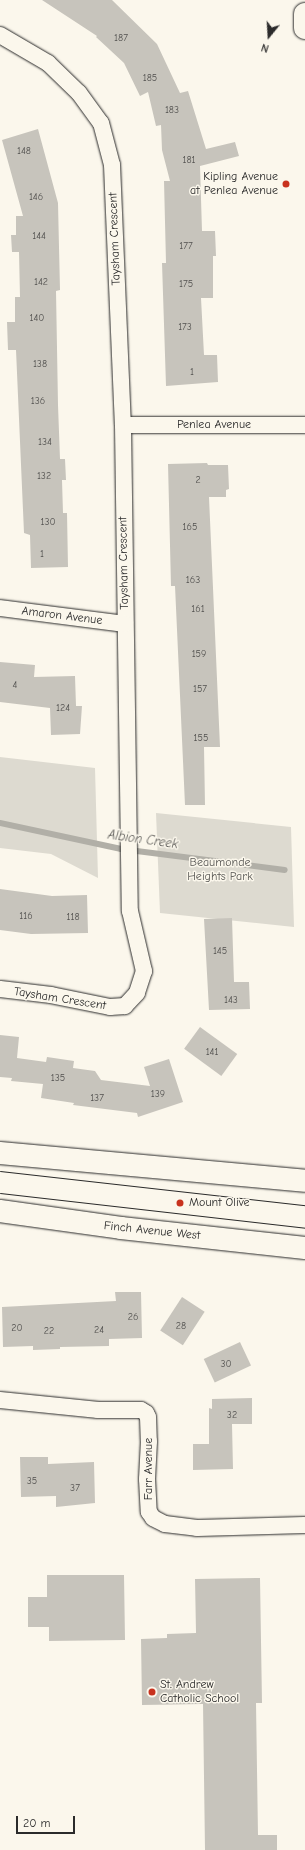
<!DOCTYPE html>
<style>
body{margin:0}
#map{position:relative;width:305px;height:1850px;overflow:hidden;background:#fbf7ec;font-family:"Comic Neue",sans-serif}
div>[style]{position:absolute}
.green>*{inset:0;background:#dddad0}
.stream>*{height:6px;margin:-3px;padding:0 3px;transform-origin:3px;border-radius:3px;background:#b1afa7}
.building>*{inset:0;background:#c7c4bc;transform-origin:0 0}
.roads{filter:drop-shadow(0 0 1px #2b2b2b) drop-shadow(0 0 1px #2b2b2b)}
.street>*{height:16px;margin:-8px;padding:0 8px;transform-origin:8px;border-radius:8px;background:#fbf7ec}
.secondary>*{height:22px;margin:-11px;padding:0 11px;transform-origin:11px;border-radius:11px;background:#fbf7ec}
.tram>*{height:1px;margin:-0.5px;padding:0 0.5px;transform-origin:0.5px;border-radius:0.5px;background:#2b2b2b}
.dots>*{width:11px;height:11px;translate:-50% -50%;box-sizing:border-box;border:2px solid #fbf7ec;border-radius:50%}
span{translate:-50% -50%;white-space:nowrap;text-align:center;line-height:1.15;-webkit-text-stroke:3px #fbf7ec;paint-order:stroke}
.number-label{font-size:10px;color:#52514f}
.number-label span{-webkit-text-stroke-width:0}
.poi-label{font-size:12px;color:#2b2b2b}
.right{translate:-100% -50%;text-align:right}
.left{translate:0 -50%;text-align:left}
.street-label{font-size:12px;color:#2b2b2b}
.park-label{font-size:12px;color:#585754}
.water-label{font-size:13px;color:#5a5956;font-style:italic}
.north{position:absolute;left:249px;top:16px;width:40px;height:40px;-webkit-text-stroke:3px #fbf7ec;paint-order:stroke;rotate:198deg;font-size:11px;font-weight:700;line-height:16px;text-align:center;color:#2b2b2b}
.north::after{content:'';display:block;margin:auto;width:14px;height:18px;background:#2b2b2b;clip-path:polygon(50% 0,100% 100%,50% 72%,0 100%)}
.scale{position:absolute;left:16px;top:1816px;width:59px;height:18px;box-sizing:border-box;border:2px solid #2b2b2b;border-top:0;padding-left:5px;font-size:12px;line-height:14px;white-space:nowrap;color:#2b2b2b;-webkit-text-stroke:3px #fbf7ec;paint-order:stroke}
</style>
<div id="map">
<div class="green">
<i style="clip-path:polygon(0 757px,95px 768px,98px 878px,51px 854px,0 848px)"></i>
<i style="clip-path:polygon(156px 813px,291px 827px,294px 927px,160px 913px)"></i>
</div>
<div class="stream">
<i style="left:0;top:823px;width:124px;rotate:12.1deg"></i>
<i style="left:121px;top:849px;width:165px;rotate:7.3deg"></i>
</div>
<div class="building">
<i style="clip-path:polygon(42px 0,112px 0,157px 44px,180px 93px,188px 91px,206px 149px,235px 142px,239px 156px,200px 166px,202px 231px,215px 231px,216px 256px,213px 256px,213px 298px,201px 298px,204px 355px,217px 355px,218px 382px,166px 386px,162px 263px,166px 263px,164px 181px,170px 181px,162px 150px,161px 125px,156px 126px,148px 92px,140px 96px,124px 63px,96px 37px,97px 36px)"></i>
<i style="clip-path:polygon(38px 129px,58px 203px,60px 290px,56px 291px,58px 405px,60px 459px,65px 459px,66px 480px,62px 480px,63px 513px,67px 513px,68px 567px,31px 568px,30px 535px,24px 533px,16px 350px,8px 350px,7px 322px,15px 322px,15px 297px,20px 297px,19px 252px,12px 252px,11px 235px,16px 235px,16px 216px,23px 216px,2px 140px)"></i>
<i style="clip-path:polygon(207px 463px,208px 465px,228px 465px,229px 489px,226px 490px,226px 497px,209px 497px,220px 747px,204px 747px,205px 805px,185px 805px,175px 586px,171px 586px,168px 464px)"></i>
<i style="clip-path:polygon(0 662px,35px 665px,34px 677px,75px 676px,76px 706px,82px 706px,80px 734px,51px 735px,50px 708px,0 702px)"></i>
<i style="clip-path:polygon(0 889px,52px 896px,87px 895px,88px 933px,31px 934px,0 930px)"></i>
<i style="clip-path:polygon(232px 918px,234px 982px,249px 982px,250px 1009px,209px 1010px,204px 919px)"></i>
<i style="left:200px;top:1027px;width:46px;height:27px;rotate:36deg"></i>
<i style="clip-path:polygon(0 1035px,19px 1037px,17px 1058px,46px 1062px,47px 1057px,74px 1061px,73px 1068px,95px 1071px,101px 1080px,150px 1086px,144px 1067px,169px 1059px,183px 1102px,138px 1117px,137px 1113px,73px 1105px,74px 1103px,41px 1098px,43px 1084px,11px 1081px,12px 1078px,0 1077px)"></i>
<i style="clip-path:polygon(115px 1292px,141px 1292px,142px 1338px,109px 1339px,109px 1346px,60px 1347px,60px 1349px,33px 1350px,33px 1346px,3px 1347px,2px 1307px,116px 1301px)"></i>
<i style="left:182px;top:1297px;width:27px;height:40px;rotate:33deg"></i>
<i style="left:240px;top:1342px;width:26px;height:40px;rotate:65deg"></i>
<i style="clip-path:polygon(252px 1398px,252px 1424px,232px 1424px,233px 1469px,193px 1470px,193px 1444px,209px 1444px,209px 1408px,212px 1409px,212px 1399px)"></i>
<i style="clip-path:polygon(20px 1457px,48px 1457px,48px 1464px,94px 1462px,95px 1503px,56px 1507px,56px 1496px,21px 1497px)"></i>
<i style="clip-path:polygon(47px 1575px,124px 1575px,125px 1640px,49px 1641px,49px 1627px,28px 1627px,28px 1597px,47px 1597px)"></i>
<i style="clip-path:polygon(260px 1578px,262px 1703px,256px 1703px,258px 1835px,277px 1835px,277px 1850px,205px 1850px,203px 1704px,142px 1705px,141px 1639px,167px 1638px,167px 1634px,196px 1633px,195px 1579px)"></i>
</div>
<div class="roads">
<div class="street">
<i style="left:0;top:35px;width:56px;rotate:30.3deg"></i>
<i style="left:48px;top:63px;width:43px;rotate:44.1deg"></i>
<i style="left:79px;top:93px;width:37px;rotate:54deg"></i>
<i style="left:101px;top:123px;width:43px;rotate:75.3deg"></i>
<i style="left:112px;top:165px;width:260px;rotate:87.6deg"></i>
<i style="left:123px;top:425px;width:486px;rotate:89.2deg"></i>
<i style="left:130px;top:911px;width:62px;rotate:76.9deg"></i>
<i style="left:144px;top:971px;width:23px;rotate:108deg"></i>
<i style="left:137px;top:993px;width:18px;rotate:133deg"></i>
<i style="left:125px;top:1006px;width:15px;rotate:176deg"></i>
<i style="left:110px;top:1007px;width:60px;rotate:-168.5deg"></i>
<i style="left:51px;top:995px;width:51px;rotate:-173.3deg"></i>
<i style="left:123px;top:425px;width:182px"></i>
<i style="left:0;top:608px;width:126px;rotate:7.3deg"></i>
<i style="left:0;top:1400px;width:99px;rotate:5.8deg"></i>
<i style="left:98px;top:1410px;width:43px"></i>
<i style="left:141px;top:1410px;width:6px;rotate:31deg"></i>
<i style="left:146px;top:1413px;width:4px;rotate:63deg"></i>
<i style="left:148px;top:1417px;width:24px;rotate:88deg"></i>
<i style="left:149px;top:1441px;width:38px;rotate:93deg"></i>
<i style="left:147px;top:1479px;width:33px;rotate:87deg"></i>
<i style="left:149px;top:1512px;width:7px;rotate:56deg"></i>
<i style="left:153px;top:1518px;width:13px;rotate:27deg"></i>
<i style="left:165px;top:1524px;width:32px;rotate:7deg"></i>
<i style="left:197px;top:1528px;width:108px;rotate:-1.6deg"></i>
</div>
<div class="secondary">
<i style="left:305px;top:14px;width:14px;rotate:90deg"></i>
<i style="left:0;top:1153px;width:306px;rotate:5.2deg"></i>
<i style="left:0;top:1211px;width:122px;rotate:8deg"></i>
<i style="left:121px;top:1228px;width:185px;rotate:6.2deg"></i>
</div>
</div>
<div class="tram">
<i style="left:0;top:1171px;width:307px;rotate:6.4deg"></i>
<i style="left:0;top:1193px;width:307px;rotate:6.5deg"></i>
</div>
<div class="dots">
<i style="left:286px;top:184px;background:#c8321e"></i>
<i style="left:180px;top:1203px;background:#c8321e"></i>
<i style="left:152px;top:1692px;background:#c8321e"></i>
</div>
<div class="number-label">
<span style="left:121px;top:39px">187</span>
<span style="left:150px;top:79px">185</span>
<span style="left:172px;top:111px">183</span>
<span style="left:24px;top:152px">148</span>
<span style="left:189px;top:161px">181</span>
<span style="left:36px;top:198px">146</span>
<span style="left:39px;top:237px">144</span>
<span style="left:186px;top:247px">177</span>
<span style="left:41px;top:283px">142</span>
<span style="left:186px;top:285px">175</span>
<span style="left:37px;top:319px">140</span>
<span style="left:185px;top:328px">173</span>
<span style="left:40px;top:365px">138</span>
<span style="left:192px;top:373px">1</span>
<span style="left:38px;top:402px">136</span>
<span style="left:45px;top:443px">134</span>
<span style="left:44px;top:477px">132</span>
<span style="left:198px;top:481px">2</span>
<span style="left:48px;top:523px">130</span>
<span style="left:190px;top:528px">165</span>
<span style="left:42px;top:555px">1</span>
<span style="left:193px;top:581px">163</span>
<span style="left:198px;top:610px">161</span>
<span style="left:199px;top:655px">159</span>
<span style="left:15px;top:686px">4</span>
<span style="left:200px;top:690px">157</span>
<span style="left:63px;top:709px">124</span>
<span style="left:201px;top:739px">155</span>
<span style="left:26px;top:917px">116</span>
<span style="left:73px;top:918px">118</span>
<span style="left:220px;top:952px">145</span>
<span style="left:231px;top:1001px">143</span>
<span style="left:212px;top:1053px">141</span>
<span style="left:58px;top:1079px">135</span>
<span style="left:158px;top:1095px">139</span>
<span style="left:97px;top:1099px">137</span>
<span style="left:133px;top:1318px">26</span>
<span style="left:181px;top:1327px">28</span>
<span style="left:17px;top:1329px">20</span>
<span style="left:99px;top:1331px">24</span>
<span style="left:49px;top:1332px">22</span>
<span style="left:226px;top:1365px">30</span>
<span style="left:232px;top:1416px">32</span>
<span style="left:32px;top:1482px">35</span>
<span style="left:75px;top:1489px">37</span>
</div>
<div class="poi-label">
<span class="right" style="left:278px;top:184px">Kipling Avenue<br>at Penlea Avenue</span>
<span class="left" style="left:189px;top:1203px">Mount Olive</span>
<span class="left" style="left:160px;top:1692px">St. Andrew<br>Catholic School</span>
</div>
<div class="street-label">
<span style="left:115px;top:239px;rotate:-92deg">Taysham Crescent</span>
<span style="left:214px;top:425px">Penlea Avenue</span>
<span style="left:124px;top:563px;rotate:-91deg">Taysham Crescent</span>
<span style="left:62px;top:616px;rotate:7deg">Amaron Avenue</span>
<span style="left:60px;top:999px;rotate:9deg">Taysham Crescent</span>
<span style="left:152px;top:1231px;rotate:6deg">Finch Avenue West</span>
<span style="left:149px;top:1469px;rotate:-90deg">Farr Avenue</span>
</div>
<div class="park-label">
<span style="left:220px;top:870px">Beaumonde<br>Heights Park</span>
</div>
<div class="water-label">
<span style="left:143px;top:840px;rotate:8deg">Albion Creek</span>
</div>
<div class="north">N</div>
<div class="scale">20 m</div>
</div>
